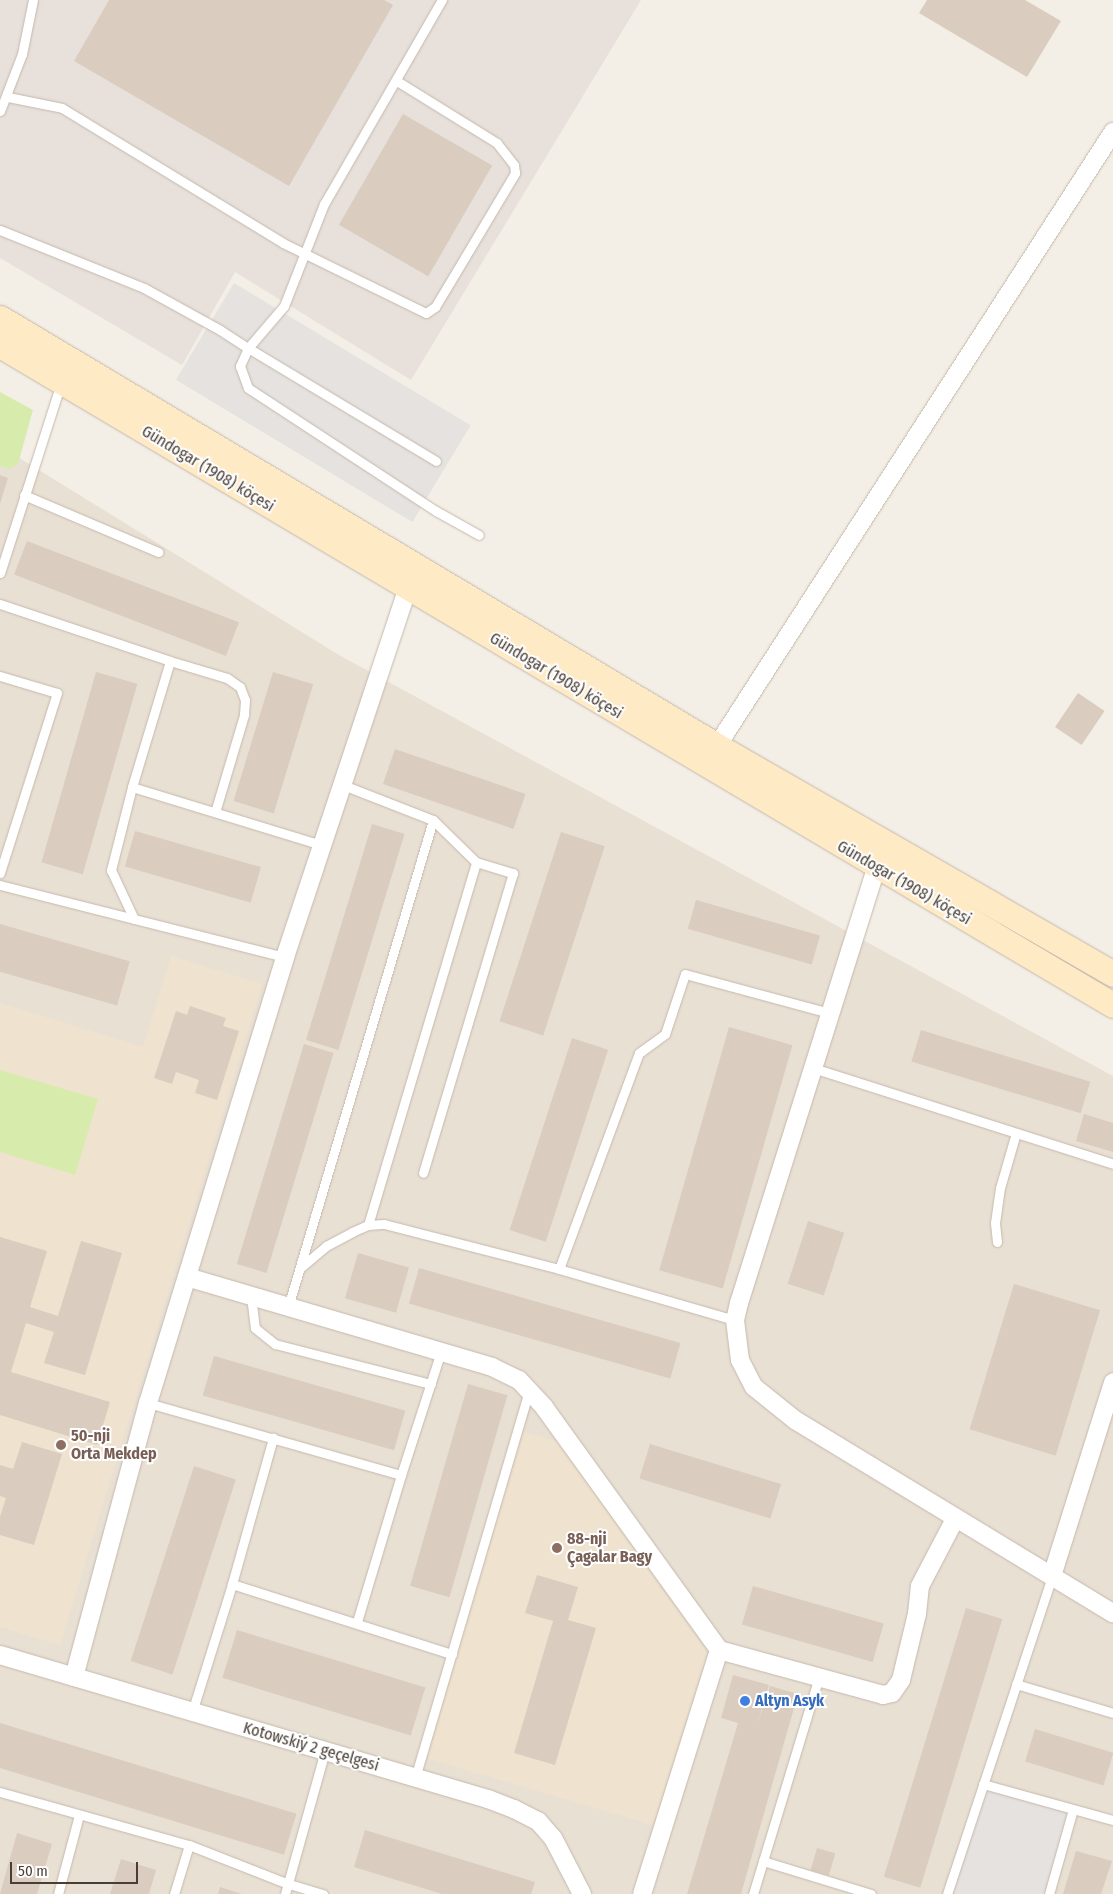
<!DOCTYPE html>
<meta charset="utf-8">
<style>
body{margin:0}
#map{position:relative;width:1113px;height:1894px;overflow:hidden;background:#f4efe6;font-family:"Fira Sans Condensed",sans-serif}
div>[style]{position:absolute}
.residential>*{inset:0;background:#e9e0d4}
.industrial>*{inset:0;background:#e7e0db}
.education>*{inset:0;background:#efe2cf}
.green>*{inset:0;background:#d7ecac}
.parking>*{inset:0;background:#e5e2df;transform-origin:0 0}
.building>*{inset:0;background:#daccbe;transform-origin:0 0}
.roads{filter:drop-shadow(0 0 1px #c4b8ab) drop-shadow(0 0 1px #c4b8ab)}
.lane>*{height:9px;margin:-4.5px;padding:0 4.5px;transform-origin:4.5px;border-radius:4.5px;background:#fff}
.street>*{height:18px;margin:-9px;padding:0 9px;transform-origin:9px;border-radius:9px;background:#fff}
.secondary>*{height:25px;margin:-12.5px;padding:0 12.5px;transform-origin:12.5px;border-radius:12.5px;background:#ffeac6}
.dots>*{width:14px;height:14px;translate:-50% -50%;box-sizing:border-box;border:2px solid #fff;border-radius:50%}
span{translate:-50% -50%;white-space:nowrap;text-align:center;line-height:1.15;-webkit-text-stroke:4px #fff;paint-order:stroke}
.street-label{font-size:16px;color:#483e35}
.education-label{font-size:16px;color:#785e54;font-weight:700}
.left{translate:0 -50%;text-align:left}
.shop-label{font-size:16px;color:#366cbe;font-weight:700}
.scale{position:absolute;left:10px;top:1862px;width:128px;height:22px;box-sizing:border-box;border:2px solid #483e35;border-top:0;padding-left:6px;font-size:15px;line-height:18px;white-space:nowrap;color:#483e35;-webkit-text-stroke:4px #fff;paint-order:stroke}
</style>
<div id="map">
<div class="residential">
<i style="clip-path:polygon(0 446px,339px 655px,1113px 1076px,1113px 1894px,0 1894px)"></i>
</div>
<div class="industrial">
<i style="clip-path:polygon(0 0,641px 0,411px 380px,235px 272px,182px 365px,0 258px)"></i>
</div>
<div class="education">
<i style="clip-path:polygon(171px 956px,262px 984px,60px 1645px,0 1627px,0 1003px,143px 1047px)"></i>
<i style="clip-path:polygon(515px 1429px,558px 1442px,707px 1653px,656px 1826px,419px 1756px)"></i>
</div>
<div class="green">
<i style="clip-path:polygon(0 392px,33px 410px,18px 464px,9px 469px,0 466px)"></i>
<i style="clip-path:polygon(0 1070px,98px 1099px,75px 1175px,0 1152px)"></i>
</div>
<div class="parking">
<i style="left:234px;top:283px;width:276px;height:113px;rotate:31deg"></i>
<i style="clip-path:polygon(987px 1790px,1068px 1813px,1043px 1894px,953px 1894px)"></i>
</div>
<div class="building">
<i style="clip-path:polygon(109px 0,384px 0,393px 5px,289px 186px,74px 61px)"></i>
<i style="clip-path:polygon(927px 0,1025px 0,1061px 21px,1027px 77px,919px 13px)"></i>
<i style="left:403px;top:114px;width:103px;height:128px;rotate:30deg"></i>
<i style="clip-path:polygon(0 475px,8px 478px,0 504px)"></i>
<i style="left:27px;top:541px;width:227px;height:36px;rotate:21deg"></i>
<i style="left:96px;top:672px;width:43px;height:198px;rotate:16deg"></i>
<i style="left:273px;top:672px;width:42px;height:135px;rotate:17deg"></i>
<i style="left:1078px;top:693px;width:32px;height:41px;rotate:34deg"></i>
<i style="left:395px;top:749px;width:138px;height:37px;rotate:19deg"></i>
<i style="left:372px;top:824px;width:34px;height:226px;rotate:17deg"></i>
<i style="left:135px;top:831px;width:131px;height:37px;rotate:16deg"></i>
<i style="left:561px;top:832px;width:46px;height:199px;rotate:18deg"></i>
<i style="left:696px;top:900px;width:129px;height:30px;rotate:16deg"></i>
<i style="left:0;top:924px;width:135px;height:46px;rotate:16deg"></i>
<i style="clip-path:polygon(190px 1006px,226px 1018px,223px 1026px,239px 1031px,217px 1100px,195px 1093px,199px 1080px,176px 1072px,172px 1084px,154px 1078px,176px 1011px,187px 1015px)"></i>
<i style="left:729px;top:1027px;width:66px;height:253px;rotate:16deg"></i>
<i style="left:921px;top:1030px;width:177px;height:33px;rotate:17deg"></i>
<i style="left:572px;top:1038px;width:38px;height:202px;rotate:18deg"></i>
<i style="left:304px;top:1044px;width:31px;height:230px;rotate:17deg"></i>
<i style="clip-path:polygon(1084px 1114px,1113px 1123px,1113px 1152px,1076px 1141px)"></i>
<i style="left:808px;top:1221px;width:38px;height:66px;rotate:18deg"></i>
<i style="clip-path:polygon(0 1237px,47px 1251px,30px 1307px,58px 1316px,81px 1241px,122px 1253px,85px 1375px,44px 1363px,54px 1332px,26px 1323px,11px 1372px,110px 1402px,97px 1445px,0 1415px)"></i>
<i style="left:358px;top:1253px;width:53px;height:47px;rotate:16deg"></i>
<i style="left:419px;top:1268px;width:272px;height:37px;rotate:16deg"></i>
<i style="left:1014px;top:1284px;width:90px;height:152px;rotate:17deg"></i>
<i style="left:214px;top:1356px;width:199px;height:41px;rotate:16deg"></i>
<i style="left:468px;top:1384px;width:41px;height:210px;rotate:16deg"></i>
<i style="clip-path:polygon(22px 1442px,62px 1454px,34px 1545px,0 1535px,0 1517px,6px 1498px,0 1496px,0 1465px,13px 1469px)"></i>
<i style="left:650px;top:1444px;width:137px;height:36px;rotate:17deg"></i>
<i style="left:194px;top:1466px;width:44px;height:205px;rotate:18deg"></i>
<i style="clip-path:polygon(537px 1575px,578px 1587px,568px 1620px,596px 1628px,555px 1765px,514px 1753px,553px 1621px,525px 1613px)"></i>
<i style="left:753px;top:1586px;width:136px;height:40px;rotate:16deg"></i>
<i style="left:966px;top:1608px;width:38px;height:281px;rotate:17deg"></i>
<i style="left:237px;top:1630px;width:197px;height:50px;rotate:17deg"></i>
<i style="clip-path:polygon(733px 1675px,769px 1685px,756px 1728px,770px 1686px,798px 1694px,741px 1894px,687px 1894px,738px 1723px,721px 1718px)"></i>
<i style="left:0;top:1723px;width:310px;height:43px;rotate:17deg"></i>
<i style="left:1035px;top:1729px;width:82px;height:34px;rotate:17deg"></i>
<i style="clip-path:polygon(365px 1830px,535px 1882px,531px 1894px,442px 1894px,354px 1867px)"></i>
<i style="clip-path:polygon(17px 1833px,52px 1844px,37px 1894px,0 1894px)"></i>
<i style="left:817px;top:1848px;width:19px;height:23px;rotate:16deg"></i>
<i style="clip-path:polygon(1076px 1851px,1112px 1861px,1101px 1894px,1063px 1894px)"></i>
<i style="clip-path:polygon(121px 1859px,156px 1870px,149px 1894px,110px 1894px)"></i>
<i style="clip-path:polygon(220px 1887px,242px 1894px,218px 1894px)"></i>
</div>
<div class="roads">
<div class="lane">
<i style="left:8px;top:97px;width:55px;rotate:11.5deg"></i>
<i style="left:62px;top:108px;width:259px;rotate:31.4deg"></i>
<i style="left:283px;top:243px;width:159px;rotate:26.1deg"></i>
<i style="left:426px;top:313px;width:11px;rotate:-34deg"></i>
<i style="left:435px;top:307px;width:58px;rotate:-59deg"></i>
<i style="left:465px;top:257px;width:98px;rotate:-59.2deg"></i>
<i style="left:515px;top:173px;width:8px;rotate:-97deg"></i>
<i style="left:514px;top:165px;width:28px;rotate:-128deg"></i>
<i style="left:497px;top:143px;width:118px;rotate:-148.2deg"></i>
<i style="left:0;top:111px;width:61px;rotate:-68.9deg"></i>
<i style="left:22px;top:54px;width:55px;rotate:-78.5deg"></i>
<i style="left:0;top:230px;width:155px;rotate:21.9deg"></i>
<i style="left:144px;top:288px;width:87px;rotate:28.9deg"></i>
<i style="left:220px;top:330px;width:33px;rotate:33deg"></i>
<i style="left:248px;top:348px;width:20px;rotate:114deg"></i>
<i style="left:240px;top:366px;width:23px;rotate:70deg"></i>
<i style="left:248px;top:388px;width:225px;rotate:33.2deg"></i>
<i style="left:436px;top:511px;width:49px;rotate:29.2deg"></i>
<i style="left:436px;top:461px;width:219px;rotate:-149deg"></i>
<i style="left:248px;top:348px;width:55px;rotate:-49.4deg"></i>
<i style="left:284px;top:306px;width:110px;rotate:-68.6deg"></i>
<i style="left:324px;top:204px;width:236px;rotate:-60deg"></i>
<i style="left:24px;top:495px;width:146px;rotate:23deg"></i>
<i style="left:0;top:573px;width:200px;rotate:-72.2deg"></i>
<i style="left:0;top:604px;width:179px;rotate:18.5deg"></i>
<i style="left:170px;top:661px;width:132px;rotate:106.8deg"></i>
<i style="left:132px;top:787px;width:199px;rotate:17deg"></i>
<i style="left:170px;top:661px;width:59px;rotate:16.6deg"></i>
<i style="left:227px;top:678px;width:16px;rotate:35deg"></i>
<i style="left:240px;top:687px;width:14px;rotate:69deg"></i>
<i style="left:245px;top:700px;width:15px;rotate:94deg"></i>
<i style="left:244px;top:715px;width:101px;rotate:106.6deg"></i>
<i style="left:0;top:676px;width:59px;rotate:16.6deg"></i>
<i style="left:57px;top:693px;width:189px;rotate:107.6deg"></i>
<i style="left:343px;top:785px;width:97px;rotate:21.3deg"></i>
<i style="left:433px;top:820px;width:60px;rotate:44.3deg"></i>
<i style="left:476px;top:862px;width:39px;rotate:17deg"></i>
<i style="left:513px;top:873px;width:313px;rotate:106.7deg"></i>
<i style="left:132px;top:787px;width:86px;rotate:104.2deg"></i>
<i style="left:111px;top:870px;width:54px;rotate:64.9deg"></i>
<i style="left:0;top:885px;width:294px;rotate:14.2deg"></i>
<i style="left:813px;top:1068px;width:315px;rotate:17.7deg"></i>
<i style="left:368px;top:1225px;width:379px;rotate:-73.4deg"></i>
<i style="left:997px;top:1242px;width:19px;rotate:-96deg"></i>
<i style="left:995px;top:1223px;width:35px;rotate:-82deg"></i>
<i style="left:1000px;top:1188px;width:57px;rotate:-73.8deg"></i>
<i style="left:300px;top:1268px;width:34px;rotate:-40deg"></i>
<i style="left:326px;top:1246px;width:30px;rotate:-28deg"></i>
<i style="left:352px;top:1232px;width:17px;rotate:-24deg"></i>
<i style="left:368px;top:1225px;width:16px;rotate:-4deg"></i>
<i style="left:384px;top:1224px;width:181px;rotate:14.4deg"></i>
<i style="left:559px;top:1269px;width:183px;rotate:16.2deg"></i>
<i style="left:559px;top:1269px;width:230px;rotate:-69.7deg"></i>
<i style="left:639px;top:1053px;width:32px;rotate:-36deg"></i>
<i style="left:665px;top:1034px;width:63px;rotate:-71.6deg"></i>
<i style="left:685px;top:974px;width:150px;rotate:15.1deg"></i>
<i style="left:251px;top:1296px;width:32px;rotate:83deg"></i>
<i style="left:255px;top:1328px;width:26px;rotate:39deg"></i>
<i style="left:275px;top:1344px;width:161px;rotate:14.4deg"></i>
<i style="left:288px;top:1307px;width:508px;rotate:-73.42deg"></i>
<i style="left:148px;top:1403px;width:263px;rotate:15.9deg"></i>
<i style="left:401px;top:1475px;width:153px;rotate:106.7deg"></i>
<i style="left:401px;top:1475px;width:130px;rotate:-72.1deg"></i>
<i style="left:232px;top:1584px;width:152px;rotate:-74.3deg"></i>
<i style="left:1016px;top:1684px;width:101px;rotate:16.6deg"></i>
<i style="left:192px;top:1712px;width:134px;rotate:-72.6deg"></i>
<i style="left:232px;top:1584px;width:231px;rotate:17.7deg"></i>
<i style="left:415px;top:1778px;width:403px;rotate:-73.6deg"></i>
<i style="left:983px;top:1784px;width:135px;rotate:15.5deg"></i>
<i style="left:0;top:1792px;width:196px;rotate:15.7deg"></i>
<i style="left:189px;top:1845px;width:104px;rotate:21.4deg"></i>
<i style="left:286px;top:1883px;width:39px;rotate:17deg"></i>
<i style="left:763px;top:1861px;width:113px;rotate:17deg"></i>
<i style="left:58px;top:1894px;width:82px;rotate:-75.1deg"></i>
<i style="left:174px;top:1894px;width:51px;rotate:-73deg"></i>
<i style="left:285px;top:1894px;width:148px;rotate:-74.4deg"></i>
<i style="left:753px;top:1894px;width:227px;rotate:-73.1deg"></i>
<i style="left:947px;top:1894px;width:335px;rotate:-71.7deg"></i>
<i style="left:1049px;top:1894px;width:88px;rotate:-74.2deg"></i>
</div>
<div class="street">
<i style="left:717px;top:746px;width:731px;rotate:-57.18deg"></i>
<i style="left:880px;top:856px;width:469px;rotate:107.5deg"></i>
<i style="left:739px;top:1303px;width:17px;rotate:103deg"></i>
<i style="left:735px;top:1320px;width:40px;rotate:82.9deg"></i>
<i style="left:740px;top:1360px;width:30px;rotate:63deg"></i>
<i style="left:754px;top:1387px;width:53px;rotate:38.8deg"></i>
<i style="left:795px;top:1420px;width:372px;rotate:31.3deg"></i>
<i style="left:187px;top:1277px;width:318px;rotate:16.4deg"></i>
<i style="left:492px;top:1367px;width:30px;rotate:26deg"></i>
<i style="left:519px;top:1380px;width:37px;rotate:47deg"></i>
<i style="left:544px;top:1407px;width:299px;rotate:54.2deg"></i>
<i style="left:719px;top:1650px;width:256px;rotate:107.5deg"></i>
<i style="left:1052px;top:1576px;width:203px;rotate:-72.5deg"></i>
<i style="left:719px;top:1650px;width:170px;rotate:15.3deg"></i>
<i style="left:883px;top:1695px;width:9px;rotate:-13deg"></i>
<i style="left:892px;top:1693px;width:16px;rotate:-55deg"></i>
<i style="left:901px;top:1680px;width:68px;rotate:-76.4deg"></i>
<i style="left:917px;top:1614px;width:28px;rotate:-84deg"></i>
<i style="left:920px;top:1586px;width:76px;rotate:-62.4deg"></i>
<i style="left:0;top:1655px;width:509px;rotate:16.44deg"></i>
<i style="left:488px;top:1799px;width:28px;rotate:21deg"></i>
<i style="left:514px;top:1809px;width:27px;rotate:27deg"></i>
<i style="left:538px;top:1821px;width:23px;rotate:49deg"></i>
<i style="left:553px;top:1838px;width:63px;rotate:62.6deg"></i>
<i style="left:74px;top:1677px;width:284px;rotate:-74.9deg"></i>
<i style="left:148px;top:1403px;width:467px;rotate:-72.9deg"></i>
<i style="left:285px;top:957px;width:389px;rotate:-71.6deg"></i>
</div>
<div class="secondary">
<i style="left:0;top:318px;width:835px;rotate:30.83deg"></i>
<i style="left:717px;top:746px;width:457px;rotate:29.9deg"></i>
<i style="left:0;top:345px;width:1294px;rotate:30.67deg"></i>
</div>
</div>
<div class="dots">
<i style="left:61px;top:1445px;background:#8d6e63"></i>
<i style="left:557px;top:1548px;background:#8d6e63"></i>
<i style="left:745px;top:1701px;background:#3f7fe0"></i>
</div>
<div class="street-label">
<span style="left:208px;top:469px;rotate:31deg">Gündogar (1908) köçesi</span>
<span style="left:556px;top:676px;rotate:31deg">Gündogar (1908) köçesi</span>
<span style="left:904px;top:883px;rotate:30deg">Gündogar (1908) köçesi</span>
<span style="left:311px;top:1747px;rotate:16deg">Kotowskiý 2 geçelgesi</span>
</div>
<div class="education-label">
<span class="left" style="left:71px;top:1445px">50-nji<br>Orta Mekdep</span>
<span class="left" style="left:567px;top:1548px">88-nji<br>Çagalar Bagy</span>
</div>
<div class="shop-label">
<span class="left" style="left:755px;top:1701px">Altyn Asyk</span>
</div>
<div class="scale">50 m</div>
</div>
